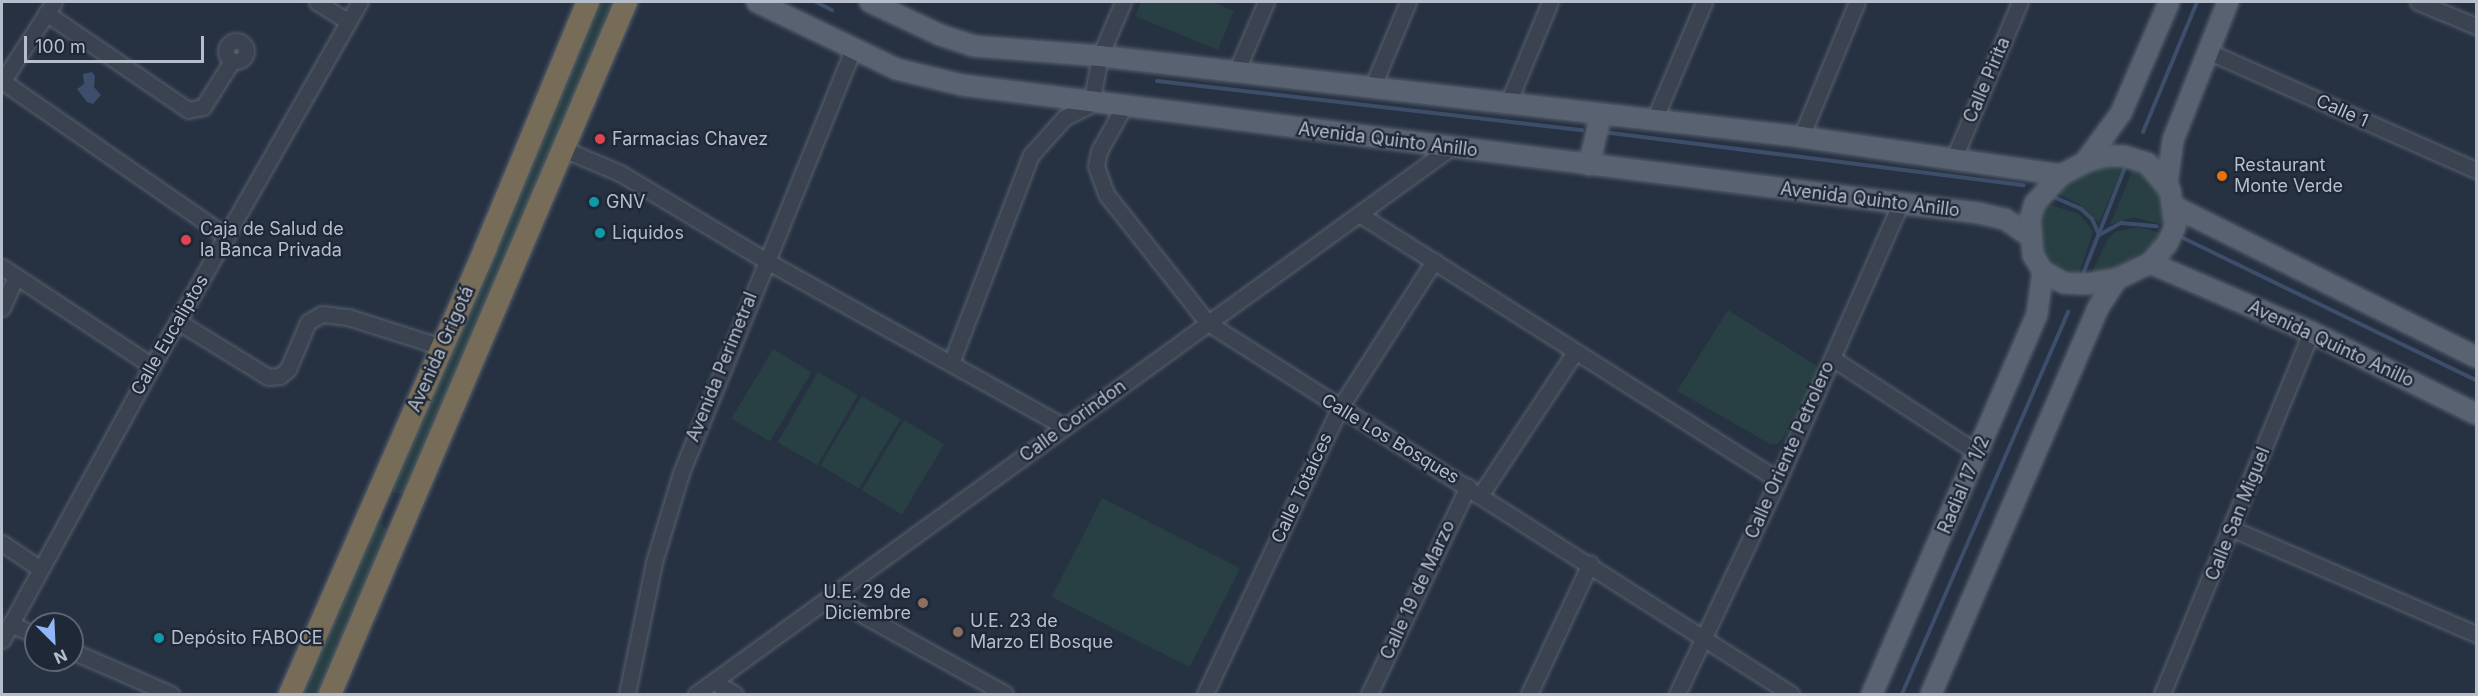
<!DOCTYPE html>
<meta charset="utf-8">
<style>
body{margin:0}
#map{position:relative;width:2478px;height:696px;overflow:hidden;background:#263142;font-family:Inter,sans-serif}
div>[style]{position:absolute}
.green>*{inset:0;background:#283f43;transform-origin:0 0}
.water>*{inset:0;background:#3c4e6a}
.stream>*{height:4px;margin:-2px;padding:0 2px;transform-origin:2px;border-radius:2px;background:#3c4e6a}
.roads{filter:drop-shadow(0 0 2px #58616f) drop-shadow(0 0 2px #58616f)}
.minor>*{height:15px;margin:-7.5px;padding:0 7.5px;transform-origin:7.5px;border-radius:7.5px;background:#3b4351}
.minor>.ring{margin:-7.5px;padding:0;box-sizing:content-box;background:none;border:15px solid #3b4351;border-radius:50%}
.major>*{height:20px;margin:-10px;padding:0 10px;transform-origin:10px;border-radius:10px;background:#596271}
.highway>*{height:22px;margin:-11px;padding:0 11px;transform-origin:11px;border-radius:11px;background:#776c58}
.dots>*{width:16px;height:16px;translate:-50% -50%;box-sizing:border-box;border:3px solid #1f2837;border-radius:50%}
span{translate:-50% -50%;white-space:nowrap;text-align:center;line-height:1.15;-webkit-text-stroke:4.5px #1f2837;paint-order:stroke}
.street-label{font-size:18px;color:#b7becb}
.poi-label{font-size:18px;color:#b7becb}
.left{translate:0 -50%;text-align:left}
.right{translate:-100% -50%;text-align:right}
.frame{position:absolute;inset:0;border:3px solid #b7becb;pointer-events:none}
.north{position:absolute;left:24px;top:612px;width:60px;height:60px;box-sizing:border-box;background:#1f2837;border:2px solid #5c6472;border-radius:50%;rotate:156deg;font-size:16px;font-weight:700;line-height:24px;text-align:center;color:#b7becb}
.north::after{content:'';display:block;margin:auto;width:21px;height:27px;background:#90b5f8;clip-path:polygon(50% 0,100% 100%,50% 72%,0 100%)}
.scale{position:absolute;left:24px;top:36px;width:180px;height:27px;box-sizing:border-box;border:3px solid #b7becb;border-top:0;padding-left:8px;font-size:18px;line-height:21px;white-space:nowrap;color:#b7becb;-webkit-text-stroke:4px #1f2837;paint-order:stroke}
</style>
<div id="map">
<div class="green">
<i style="clip-path:polygon(598px 2px,615px 2px,406px 490px,403px 494px,394px 493px,392px 485px)"></i>
<i style="clip-path:polygon(1141px 2px,1213px 2px,1234px 11px,1218px 50px,1135px 16px)"></i>
<i style="clip-path:polygon(2125px 163px,2099px 223px,2079px 204px,2053px 192px,2093px 166px)"></i>
<i style="clip-path:polygon(2131px 165px,2160px 185px,2166px 220px,2163px 225px,2133px 217px,2110px 225px,2131px 174px)"></i>
<i style="clip-path:polygon(2045px 203px,2079px 214px,2093px 231px,2079px 274px,2056px 264px,2044px 250px,2039px 229px)"></i>
<i style="clip-path:polygon(2140px 227px,2160px 233px,2155px 242px,2119px 268px,2090px 276px,2109px 237px,2117px 231px)"></i>
<i style="clip-path:polygon(1728px 310px,1820px 368px,1790px 429px,1778px 444px,1770px 444px,1677px 391px)"></i>
<i style="left:773px;top:349px;width:45px;height:81px;rotate:31deg"></i>
<i style="left:818px;top:372px;width:46px;height:81px;rotate:30deg"></i>
<i style="left:862px;top:396px;width:45px;height:81px;rotate:31deg"></i>
<i style="left:904px;top:420px;width:47px;height:82px;rotate:31deg"></i>
<i style="left:1102px;top:498px;width:155px;height:111px;rotate:27deg"></i>
<i style="clip-path:polygon(381px 522px,388px 531px,321px 694px,300px 694px,373px 527px)"></i>
</div>
<div class="water">
<i style="clip-path:polygon(92px 72px,95px 76px,94px 87px,101px 95px,93px 104px,87px 102px,77px 89px,84px 84px,83px 74px)"></i>
</div>
<div class="stream">
<i style="left:816px;top:2px;width:18px;rotate:27deg"></i>
<i style="left:1157px;top:81px;width:428px;rotate:6.6deg"></i>
<i style="left:1603px;top:132px;width:424px;rotate:7.2deg"></i>
<i style="left:2143px;top:132px;width:141px;rotate:-67.4deg"></i>
<i style="left:2051px;top:196px;width:33px;rotate:23deg"></i>
<i style="left:2081px;top:209px;width:15px;rotate:42deg"></i>
<i style="left:2092px;top:219px;width:17px;rotate:66deg"></i>
<i style="left:2099px;top:235px;width:25px;rotate:-29deg"></i>
<i style="left:2121px;top:223px;width:36px;rotate:5deg"></i>
<i style="left:2179px;top:236px;width:330px;rotate:25.9deg"></i>
<i style="left:2083px;top:274px;width:117px;rotate:-68.5deg"></i>
<i style="left:1902px;top:694px;width:417px;rotate:-66.5deg"></i>
</div>
<div class="roads">
<div class="minor">
<i style="left:317px;top:2px;width:36px;rotate:32deg"></i>
<i style="left:2418px;top:2px;width:63px;rotate:22.5deg"></i>
<i style="left:46px;top:13px;width:172px;rotate:34.3deg"></i>
<i style="left:188px;top:110px;width:15px;rotate:-11deg"></i>
<i style="left:203px;top:107px;width:54px;rotate:-57.8deg"></i>
<i class="ring" style="left:226px;top:41px;width:5px;height:5px"></i>
<i style="left:2207px;top:51px;width:294px;rotate:23.9deg"></i>
<i style="left:1236px;top:72px;width:76px;rotate:-66.8deg"></i>
<i style="left:2px;top:81px;width:274px;rotate:34.7deg"></i>
<i style="left:2px;top:82px;width:95px;rotate:-57deg"></i>
<i style="left:1372px;top:88px;width:93px;rotate:-67.3deg"></i>
<i style="left:1508px;top:103px;width:109px;rotate:-67.4deg"></i>
<i style="left:1123px;top:108px;width:49px;rotate:119.2deg"></i>
<i style="left:1099px;top:151px;width:15px;rotate:101deg"></i>
<i style="left:1096px;top:166px;width:30px;rotate:70deg"></i>
<i style="left:1106px;top:194px;width:164px;rotate:51.7deg"></i>
<i style="left:1208px;top:323px;width:691px;rotate:32.47deg"></i>
<i style="left:1654px;top:120px;width:128px;rotate:-67deg"></i>
<i style="left:1801px;top:137px;width:146px;rotate:-67.5deg"></i>
<i style="left:561px;top:148px;width:64px;rotate:23deg"></i>
<i style="left:620px;top:173px;width:169px;rotate:31deg"></i>
<i style="left:765px;top:260px;width:343px;rotate:29.1deg"></i>
<i style="left:1954px;top:158px;width:169px;rotate:-67.1deg"></i>
<i style="left:1359px;top:214px;width:496px;rotate:32.4deg"></i>
<i style="left:2px;top:267px;width:180px;rotate:33.4deg"></i>
<i style="left:2px;top:308px;width:35px;rotate:-66deg"></i>
<i style="left:179px;top:322px;width:105px;rotate:31.7deg"></i>
<i style="left:268px;top:377px;width:12px;rotate:-5deg"></i>
<i style="left:280px;top:376px;width:11px;rotate:-41deg"></i>
<i style="left:288px;top:369px;width:51px;rotate:-66.9deg"></i>
<i style="left:308px;top:322px;width:16px;rotate:-30deg"></i>
<i style="left:322px;top:314px;width:26px;rotate:7deg"></i>
<i style="left:348px;top:317px;width:99px;rotate:17.7deg"></i>
<i style="left:1832px;top:358px;width:174px;rotate:33.1deg"></i>
<i style="left:951px;top:363px;width:223px;rotate:-69deg"></i>
<i style="left:1031px;top:155px;width:50px;rotate:-48.3deg"></i>
<i style="left:1064px;top:118px;width:30px;rotate:-27deg"></i>
<i style="left:1091px;top:104px;width:49px;rotate:-79.4deg"></i>
<i style="left:1100px;top:56px;width:59px;rotate:-66.9deg"></i>
<i style="left:1481px;top:494px;width:170px;rotate:-56.5deg"></i>
<i style="left:2233px;top:529px;width:265px;rotate:23.4deg"></i>
<i style="left:2px;top:543px;width:45px;rotate:34deg"></i>
<i style="left:831px;top:597px;width:199px;rotate:29.1deg"></i>
<i style="left:10px;top:624px;width:28px;rotate:23deg"></i>
<i style="left:2px;top:640px;width:312px;rotate:-61.3deg"></i>
<i style="left:152px;top:366px;width:419px;rotate:-60.3deg"></i>
<i style="left:72px;top:651px;width:108px;rotate:23.5deg"></i>
<i style="left:714px;top:682px;width:24px;rotate:30deg"></i>
<i style="left:627px;top:694px;width:135px;rotate:-78.4deg"></i>
<i style="left:654px;top:562px;width:93px;rotate:-73.1deg"></i>
<i style="left:681px;top:473px;width:455px;rotate:-67.9deg"></i>
<i style="left:696px;top:694px;width:931px;rotate:-35.91deg"></i>
<i style="left:1205px;top:694px;width:315px;rotate:-64.8deg"></i>
<i style="left:1339px;top:409px;width:176px;rotate:-57.3deg"></i>
<i style="left:1369px;top:694px;width:230px;rotate:-64.5deg"></i>
<i style="left:1529px;top:694px;width:144px;rotate:-64.9deg"></i>
<i style="left:1677px;top:694px;width:237px;rotate:-64.7deg"></i>
<i style="left:1778px;top:480px;width:303px;rotate:-66.1deg"></i>
<i style="left:2162px;top:694px;width:391px;rotate:-67.6deg"></i>
</div>
<div class="major">
<i style="left:757px;top:2px;width:154px;rotate:25.7deg"></i>
<i style="left:896px;top:69px;width:68px;rotate:13.6deg"></i>
<i style="left:962px;top:85px;width:1024px;rotate:7.18deg"></i>
<i style="left:1978px;top:213px;width:28px;rotate:13deg"></i>
<i style="left:2005px;top:219px;width:29px;rotate:35deg"></i>
<i style="left:870px;top:2px;width:77px;rotate:25.2deg"></i>
<i style="left:940px;top:35px;width:35px;rotate:18deg"></i>
<i style="left:973px;top:46px;width:127px;rotate:4.5deg"></i>
<i style="left:1100px;top:56px;width:411px;rotate:6.6deg"></i>
<i style="left:1508px;top:103px;width:295px;rotate:6.6deg"></i>
<i style="left:1801px;top:137px;width:263px;rotate:8.3deg"></i>
<i style="left:2106px;top:156px;width:18px"></i>
<i style="left:2124px;top:156px;width:24px;rotate:17deg"></i>
<i style="left:2147px;top:163px;width:35px;rotate:50deg"></i>
<i style="left:2170px;top:190px;width:37px;rotate:82deg"></i>
<i style="left:2175px;top:227px;width:19px;rotate:115deg"></i>
<i style="left:2167px;top:244px;width:25px;rotate:132deg"></i>
<i style="left:2150px;top:263px;width:37px;rotate:154deg"></i>
<i style="left:2117px;top:279px;width:32px;rotate:171deg"></i>
<i style="left:2085px;top:284px;width:21px;rotate:-177deg"></i>
<i style="left:2064px;top:283px;width:24px;rotate:-150deg"></i>
<i style="left:2043px;top:271px;width:19px;rotate:-122deg"></i>
<i style="left:2033px;top:255px;width:35px;rotate:-95deg"></i>
<i style="left:2030px;top:220px;width:18px;rotate:-74deg"></i>
<i style="left:2035px;top:203px;width:38px;rotate:-47deg"></i>
<i style="left:2061px;top:175px;width:27px;rotate:-28deg"></i>
<i style="left:2085px;top:162px;width:22px;rotate:-16deg"></i>
<i style="left:2085px;top:162px;width:61px;rotate:-53.7deg"></i>
<i style="left:2121px;top:113px;width:121px;rotate:-66.6deg"></i>
<i style="left:1589px;top:165px;width:52px;rotate:-76.8deg"></i>
<i style="left:2167px;top:184px;width:44px;rotate:-82.2deg"></i>
<i style="left:2173px;top:140px;width:149px;rotate:-68.3deg"></i>
<i style="left:2175px;top:207px;width:336px;rotate:26.5deg"></i>
<i style="left:2150px;top:263px;width:175px;rotate:23.2deg"></i>
<i style="left:2311px;top:332px;width:184px;rotate:26.4deg"></i>
<i style="left:1872px;top:694px;width:414px;rotate:-66.5deg"></i>
<i style="left:2037px;top:314px;width:43px;rotate:-82.1deg"></i>
<i style="left:1931px;top:694px;width:421px;rotate:-66.6deg"></i>
<i style="left:2098px;top:308px;width:35px;rotate:-57deg"></i>
</div>
<div class="highway">
<i style="left:290px;top:694px;width:486px;rotate:-66.3deg"></i>
<i style="left:485px;top:249px;width:268px;rotate:-67.4deg"></i>
<i style="left:330px;top:694px;width:753px;rotate:-66.84deg"></i>
</div>
</div>
<div class="dots">
<i style="left:600px;top:139px;background:#e0444e"></i>
<i style="left:2222px;top:176px;background:#e8710a"></i>
<i style="left:594px;top:202px;background:#0f9aa8"></i>
<i style="left:600px;top:233px;background:#0f9aa8"></i>
<i style="left:186px;top:240px;background:#e0444e"></i>
<i style="left:923px;top:603px;background:#8d6e63"></i>
<i style="left:958px;top:632px;background:#8d6e63"></i>
<i style="left:159px;top:638px;background:#0f9aa8"></i>
</div>
<div class="street-label">
<span style="left:1987px;top:80px;rotate:-67deg">Calle Pirita</span>
<span style="left:2342px;top:111px;rotate:24deg">Calle 1</span>
<span style="left:1388px;top:140px;rotate:7deg">Avenida Quinto Anillo</span>
<span style="left:1870px;top:200px;rotate:7deg">Avenida Quinto Anillo</span>
<span style="left:170px;top:335px;rotate:-60deg">Calle Eucaliptos</span>
<span style="left:2331px;top:344px;rotate:25deg">Avenida Quinto Anillo</span>
<span style="left:441px;top:349px;rotate:-66deg">Avenida Grigotá</span>
<span style="left:722px;top:367px;rotate:-68deg">Avenida Perimetral</span>
<span style="left:1073px;top:421px;rotate:-36deg">Calle Corindon</span>
<span style="left:1390px;top:439px;rotate:31deg">Calle Los Bosques</span>
<span style="left:1790px;top:450px;rotate:-66deg">Calle Oriente Petrolero</span>
<span style="left:1964px;top:485px;rotate:-67deg">Radial 17 1/2</span>
<span style="left:1302px;top:488px;rotate:-65deg">Calle Totaíces</span>
<span style="left:2238px;top:514px;rotate:-68deg">Calle San Miguel</span>
<span style="left:1418px;top:590px;rotate:-65deg">Calle 19 de Marzo</span>
</div>
<div class="poi-label">
<span class="left" style="left:612px;top:139px">Farmacias Chavez</span>
<span class="left" style="left:2234px;top:176px">Restaurant<br>Monte Verde</span>
<span class="left" style="left:606px;top:202px">GNV</span>
<span class="left" style="left:200px;top:240px">Caja de Salud de<br>la Banca Privada</span>
<span class="left" style="left:612px;top:233px">Liquidos</span>
<span class="right" style="left:911px;top:603px">U.E. 29 de<br>Diciembre</span>
<span class="left" style="left:970px;top:632px">U.E. 23 de<br>Marzo El Bosque</span>
<span class="left" style="left:171px;top:638px">Depósito FABOCE</span>
</div>
<div class="frame"></div>
<div class="north">N</div>
<div class="scale">100 m</div>
</div>
